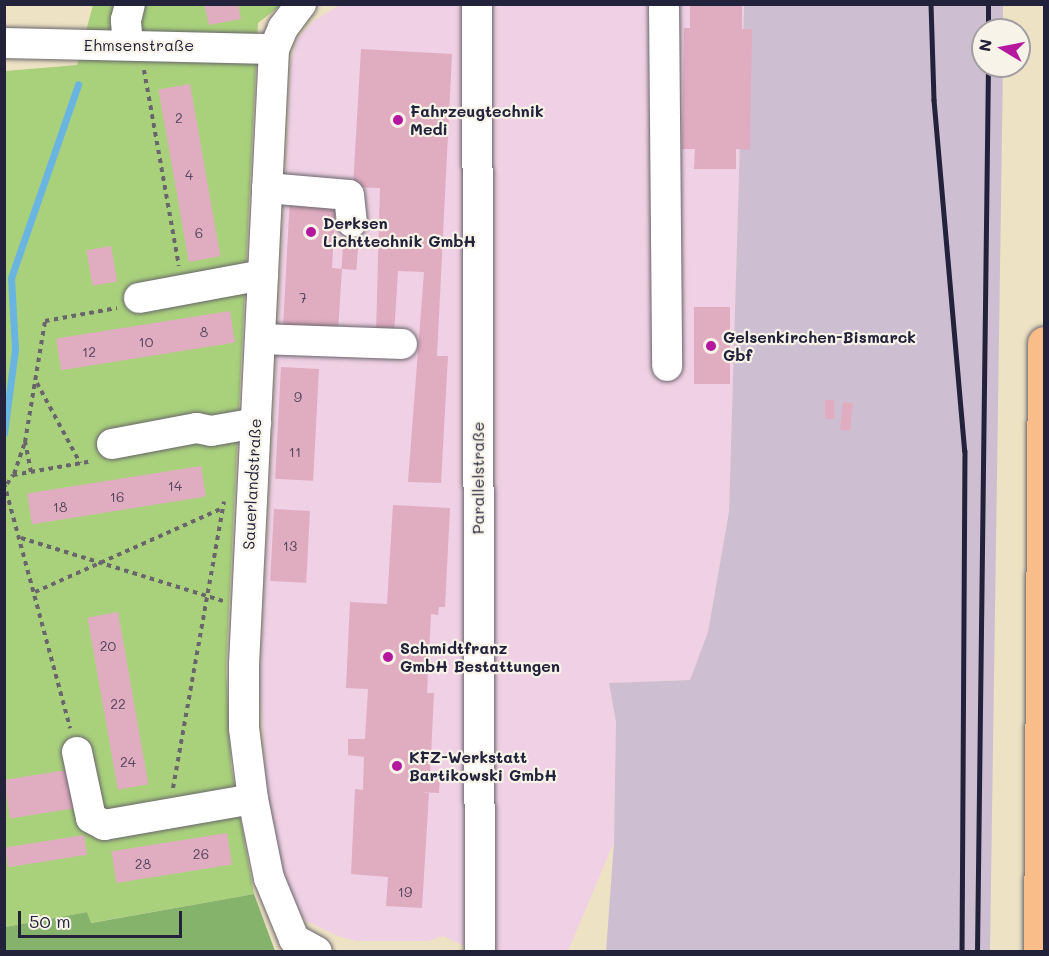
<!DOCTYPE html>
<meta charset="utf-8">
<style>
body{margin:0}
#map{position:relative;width:1049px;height:956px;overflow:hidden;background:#ede2c4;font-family:Mali,sans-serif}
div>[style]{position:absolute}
.built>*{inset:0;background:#f0d0e4}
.industrial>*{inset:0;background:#cebed1}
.green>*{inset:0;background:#a9d17c}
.forest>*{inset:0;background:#86b36c}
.stream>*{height:7px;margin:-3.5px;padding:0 3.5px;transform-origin:3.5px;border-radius:3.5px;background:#6ab4e2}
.building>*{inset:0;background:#e0acc0;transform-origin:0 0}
.path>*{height:4px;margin-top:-2px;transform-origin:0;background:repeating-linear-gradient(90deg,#69656b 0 4.5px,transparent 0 9px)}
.roads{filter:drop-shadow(0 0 2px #69656b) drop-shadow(0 0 2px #69656b)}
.minor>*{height:30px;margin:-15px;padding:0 15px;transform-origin:15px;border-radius:15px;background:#fff}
.highway>*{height:33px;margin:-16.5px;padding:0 16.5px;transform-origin:16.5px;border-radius:16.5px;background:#f9bd89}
.rail>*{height:4.5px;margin:-2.25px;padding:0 2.25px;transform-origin:2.25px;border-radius:2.25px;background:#22223b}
.dots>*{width:16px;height:16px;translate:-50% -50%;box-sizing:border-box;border:3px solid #f7f3e8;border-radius:50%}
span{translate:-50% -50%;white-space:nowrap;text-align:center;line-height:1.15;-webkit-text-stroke:4.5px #f7f3e8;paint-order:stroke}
.number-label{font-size:14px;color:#52445c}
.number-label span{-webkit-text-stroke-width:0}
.street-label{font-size:16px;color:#22223b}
.poi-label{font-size:16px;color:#22223b;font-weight:700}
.left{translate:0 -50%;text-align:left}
.frame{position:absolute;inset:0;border:6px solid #22223b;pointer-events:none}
.north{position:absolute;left:971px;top:18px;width:60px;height:60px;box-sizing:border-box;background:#f7f3e8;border:2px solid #a29fa3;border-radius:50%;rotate:280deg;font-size:16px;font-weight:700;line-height:24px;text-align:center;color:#22223b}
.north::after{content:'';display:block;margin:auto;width:21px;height:27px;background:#b5179e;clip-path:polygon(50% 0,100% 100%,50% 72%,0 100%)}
.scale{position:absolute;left:18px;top:911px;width:164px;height:27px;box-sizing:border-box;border:3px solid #22223b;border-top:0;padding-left:8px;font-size:18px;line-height:21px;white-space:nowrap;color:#22223b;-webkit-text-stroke:4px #f7f3e8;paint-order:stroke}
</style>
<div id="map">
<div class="built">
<i style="clip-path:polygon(340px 5px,744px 5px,729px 512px,708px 632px,690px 680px,609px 683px,616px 722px,614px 842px,568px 951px,475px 951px,443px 936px,428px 941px,358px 941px,338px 936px,304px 920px,286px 883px,276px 850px,266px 782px,260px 682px,291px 62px,297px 39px,315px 20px)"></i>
</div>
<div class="industrial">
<i style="clip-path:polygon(744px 5px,1003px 5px,1003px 30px,983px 30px,983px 66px,1003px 66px,990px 951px,606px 952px,614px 842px,616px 722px,609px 683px,690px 680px,708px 632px,729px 512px)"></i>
</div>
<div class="green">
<i style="clip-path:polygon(93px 5px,281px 5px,258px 23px,226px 668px,231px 766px,254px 894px,90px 923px,87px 912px,5px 927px,5px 71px,77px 65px)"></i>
</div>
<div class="forest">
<i style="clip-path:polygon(254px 894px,275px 951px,5px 951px,5px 927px,87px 912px,91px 923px)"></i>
</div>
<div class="stream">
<i style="left:4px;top:433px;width:85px;rotate:-82.5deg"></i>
<i style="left:15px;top:349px;width:71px;rotate:-93.2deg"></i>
<i style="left:11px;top:278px;width:205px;rotate:-70.9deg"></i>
</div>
<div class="building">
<i style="clip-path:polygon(204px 4px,238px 4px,241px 19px,209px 25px)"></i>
<i style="clip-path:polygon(690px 4px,742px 4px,742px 29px,752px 29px,750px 150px,736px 149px,736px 169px,694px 169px,695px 149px,682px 149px,684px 28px,690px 28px)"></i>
<i style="clip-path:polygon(361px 49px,452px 54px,437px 356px,448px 356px,441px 483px,408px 482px,424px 272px,398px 271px,394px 334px,376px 333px,380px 188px,353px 187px)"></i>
<i style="left:190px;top:84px;width:175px;height:32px;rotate:80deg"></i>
<i style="clip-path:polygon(290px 197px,336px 199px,332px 268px,342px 269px,338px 330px,283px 328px)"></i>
<i style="left:111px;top:246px;width:36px;height:25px;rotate:80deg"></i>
<i style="left:343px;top:247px;width:15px;height:22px;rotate:4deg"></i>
<i style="left:694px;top:307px;width:36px;height:77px"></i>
<i style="left:230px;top:311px;width:32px;height:176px;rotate:81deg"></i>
<i style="left:281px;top:367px;width:38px;height:112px;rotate:3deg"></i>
<i style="left:825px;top:400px;width:9px;height:19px"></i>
<i style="left:843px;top:402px;width:10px;height:28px;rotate:6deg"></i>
<i style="left:201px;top:466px;width:31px;height:176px;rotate:81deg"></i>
<i style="clip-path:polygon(393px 505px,450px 508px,445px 607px,439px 607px,438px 615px,431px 614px,427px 693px,434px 693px,430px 776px,440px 776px,439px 793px,421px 792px,429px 793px,422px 908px,386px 906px,388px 877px,351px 874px,355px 789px,363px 790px,364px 757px,348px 755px,348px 739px,365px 739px,368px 689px,346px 688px,350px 602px,387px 604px)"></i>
<i style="left:274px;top:509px;width:36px;height:72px;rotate:3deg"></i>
<i style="left:118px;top:612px;width:175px;height:31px;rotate:80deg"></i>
<i style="left:73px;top:769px;width:39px;height:70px;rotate:81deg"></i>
<i style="left:227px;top:833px;width:32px;height:117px;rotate:81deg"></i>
<i style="left:84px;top:835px;width:20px;height:80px;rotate:81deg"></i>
</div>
<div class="path">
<i style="left:144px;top:70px;width:199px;rotate:79.9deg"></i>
<i style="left:37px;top:383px;width:91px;rotate:61.7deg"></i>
<i style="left:31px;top:472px;width:31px;rotate:-101deg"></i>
<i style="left:25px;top:442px;width:123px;rotate:-80.6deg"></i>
<i style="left:45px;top:321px;width:73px;rotate:-10.2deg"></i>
<i style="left:14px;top:474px;width:31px;rotate:-71deg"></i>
<i style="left:4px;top:483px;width:254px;rotate:74.9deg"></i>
<i style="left:7px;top:484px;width:11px;rotate:-56deg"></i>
<i style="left:13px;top:475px;width:81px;rotate:-9.9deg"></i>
<i style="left:21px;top:538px;width:212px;rotate:17.3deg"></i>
<i style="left:35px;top:592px;width:206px;rotate:-24.1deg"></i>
<i style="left:173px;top:788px;width:291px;rotate:-79.9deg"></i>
</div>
<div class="roads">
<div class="minor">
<i style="left:301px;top:4px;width:30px;rotate:127deg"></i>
<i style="left:283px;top:28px;width:23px;rotate:113deg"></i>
<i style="left:274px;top:49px;width:616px;rotate:92.79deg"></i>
<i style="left:244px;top:664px;width:64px;rotate:90deg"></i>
<i style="left:244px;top:728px;width:72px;rotate:82.8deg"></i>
<i style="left:253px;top:799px;width:81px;rotate:78.6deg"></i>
<i style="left:269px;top:878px;width:66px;rotate:67.7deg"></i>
<i style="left:294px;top:939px;width:26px;rotate:29deg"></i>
<i style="left:477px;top:4px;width:948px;rotate:89.82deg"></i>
<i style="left:664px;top:4px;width:362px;rotate:89.5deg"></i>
<i style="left:4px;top:43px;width:270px;rotate:1.3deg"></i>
<i style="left:128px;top:45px;width:25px;rotate:-95deg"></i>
<i style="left:126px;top:20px;width:16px;rotate:-76deg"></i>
<i style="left:267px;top:188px;width:82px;rotate:4.9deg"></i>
<i style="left:349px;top:195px;width:27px;rotate:84deg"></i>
<i style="left:139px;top:298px;width:126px;rotate:-10.5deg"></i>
<i style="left:260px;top:339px;width:142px;rotate:2deg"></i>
<i style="left:112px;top:444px;width:86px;rotate:-10.7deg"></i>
<i style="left:197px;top:428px;width:14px;rotate:12deg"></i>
<i style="left:211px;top:431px;width:46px;rotate:-10.1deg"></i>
<i style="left:77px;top:752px;width:67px;rotate:78deg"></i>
<i style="left:91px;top:818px;width:15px;rotate:28deg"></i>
<i style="left:104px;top:825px;width:151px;rotate:-9.9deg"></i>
</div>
<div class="highway">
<i style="left:1040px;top:952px;width:609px;rotate:-89.62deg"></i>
</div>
</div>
<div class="rail">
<i style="left:931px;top:4px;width:96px;rotate:88.2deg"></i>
<i style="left:934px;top:100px;width:352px;rotate:85deg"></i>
<i style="left:965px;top:451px;width:501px;rotate:90.34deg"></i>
<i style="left:988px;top:30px;width:26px;rotate:-90deg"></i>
<i style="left:977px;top:952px;width:886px;rotate:-89.29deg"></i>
</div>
<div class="dots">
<i style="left:398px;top:120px;background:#b5179e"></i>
<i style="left:311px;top:232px;background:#b5179e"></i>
<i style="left:711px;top:346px;background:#b5179e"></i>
<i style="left:388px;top:657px;background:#b5179e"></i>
<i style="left:397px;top:766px;background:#b5179e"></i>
</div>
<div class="number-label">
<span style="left:179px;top:118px">2</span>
<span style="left:189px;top:175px">4</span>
<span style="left:199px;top:233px">6</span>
<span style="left:303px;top:298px">7</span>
<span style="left:204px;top:332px">8</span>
<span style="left:146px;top:342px">10</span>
<span style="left:89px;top:352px">12</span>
<span style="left:298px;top:397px">9</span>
<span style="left:295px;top:452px">11</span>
<span style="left:175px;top:486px">14</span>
<span style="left:117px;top:497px">16</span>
<span style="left:60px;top:507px">18</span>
<span style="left:290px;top:546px">13</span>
<span style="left:108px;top:646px">20</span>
<span style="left:118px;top:704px">22</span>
<span style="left:128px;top:762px">24</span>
<span style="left:201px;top:854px">26</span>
<span style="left:143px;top:864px">28</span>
<span style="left:405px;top:892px">19</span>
</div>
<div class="street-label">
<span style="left:139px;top:45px">Ehmsenstraße</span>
<span style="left:478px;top:478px;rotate:-90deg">Parallelstraße</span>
<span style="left:252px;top:484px;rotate:-87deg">Sauerlandstraße</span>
</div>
<div class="poi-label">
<span class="left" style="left:410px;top:120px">Fahrzeugtechnik<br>Medi</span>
<span class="left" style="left:323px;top:232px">Derksen<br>Lichttechnik GmbH</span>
<span class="left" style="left:723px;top:346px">Gelsenkirchen-Bismarck<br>Gbf</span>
<span class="left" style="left:400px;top:657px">Schmidtfranz<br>GmbH Bestattungen</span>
<span class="left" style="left:409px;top:766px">KFZ-Werkstatt<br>Bartikowski GmbH</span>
</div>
<div class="frame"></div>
<div class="north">N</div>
<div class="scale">50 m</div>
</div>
